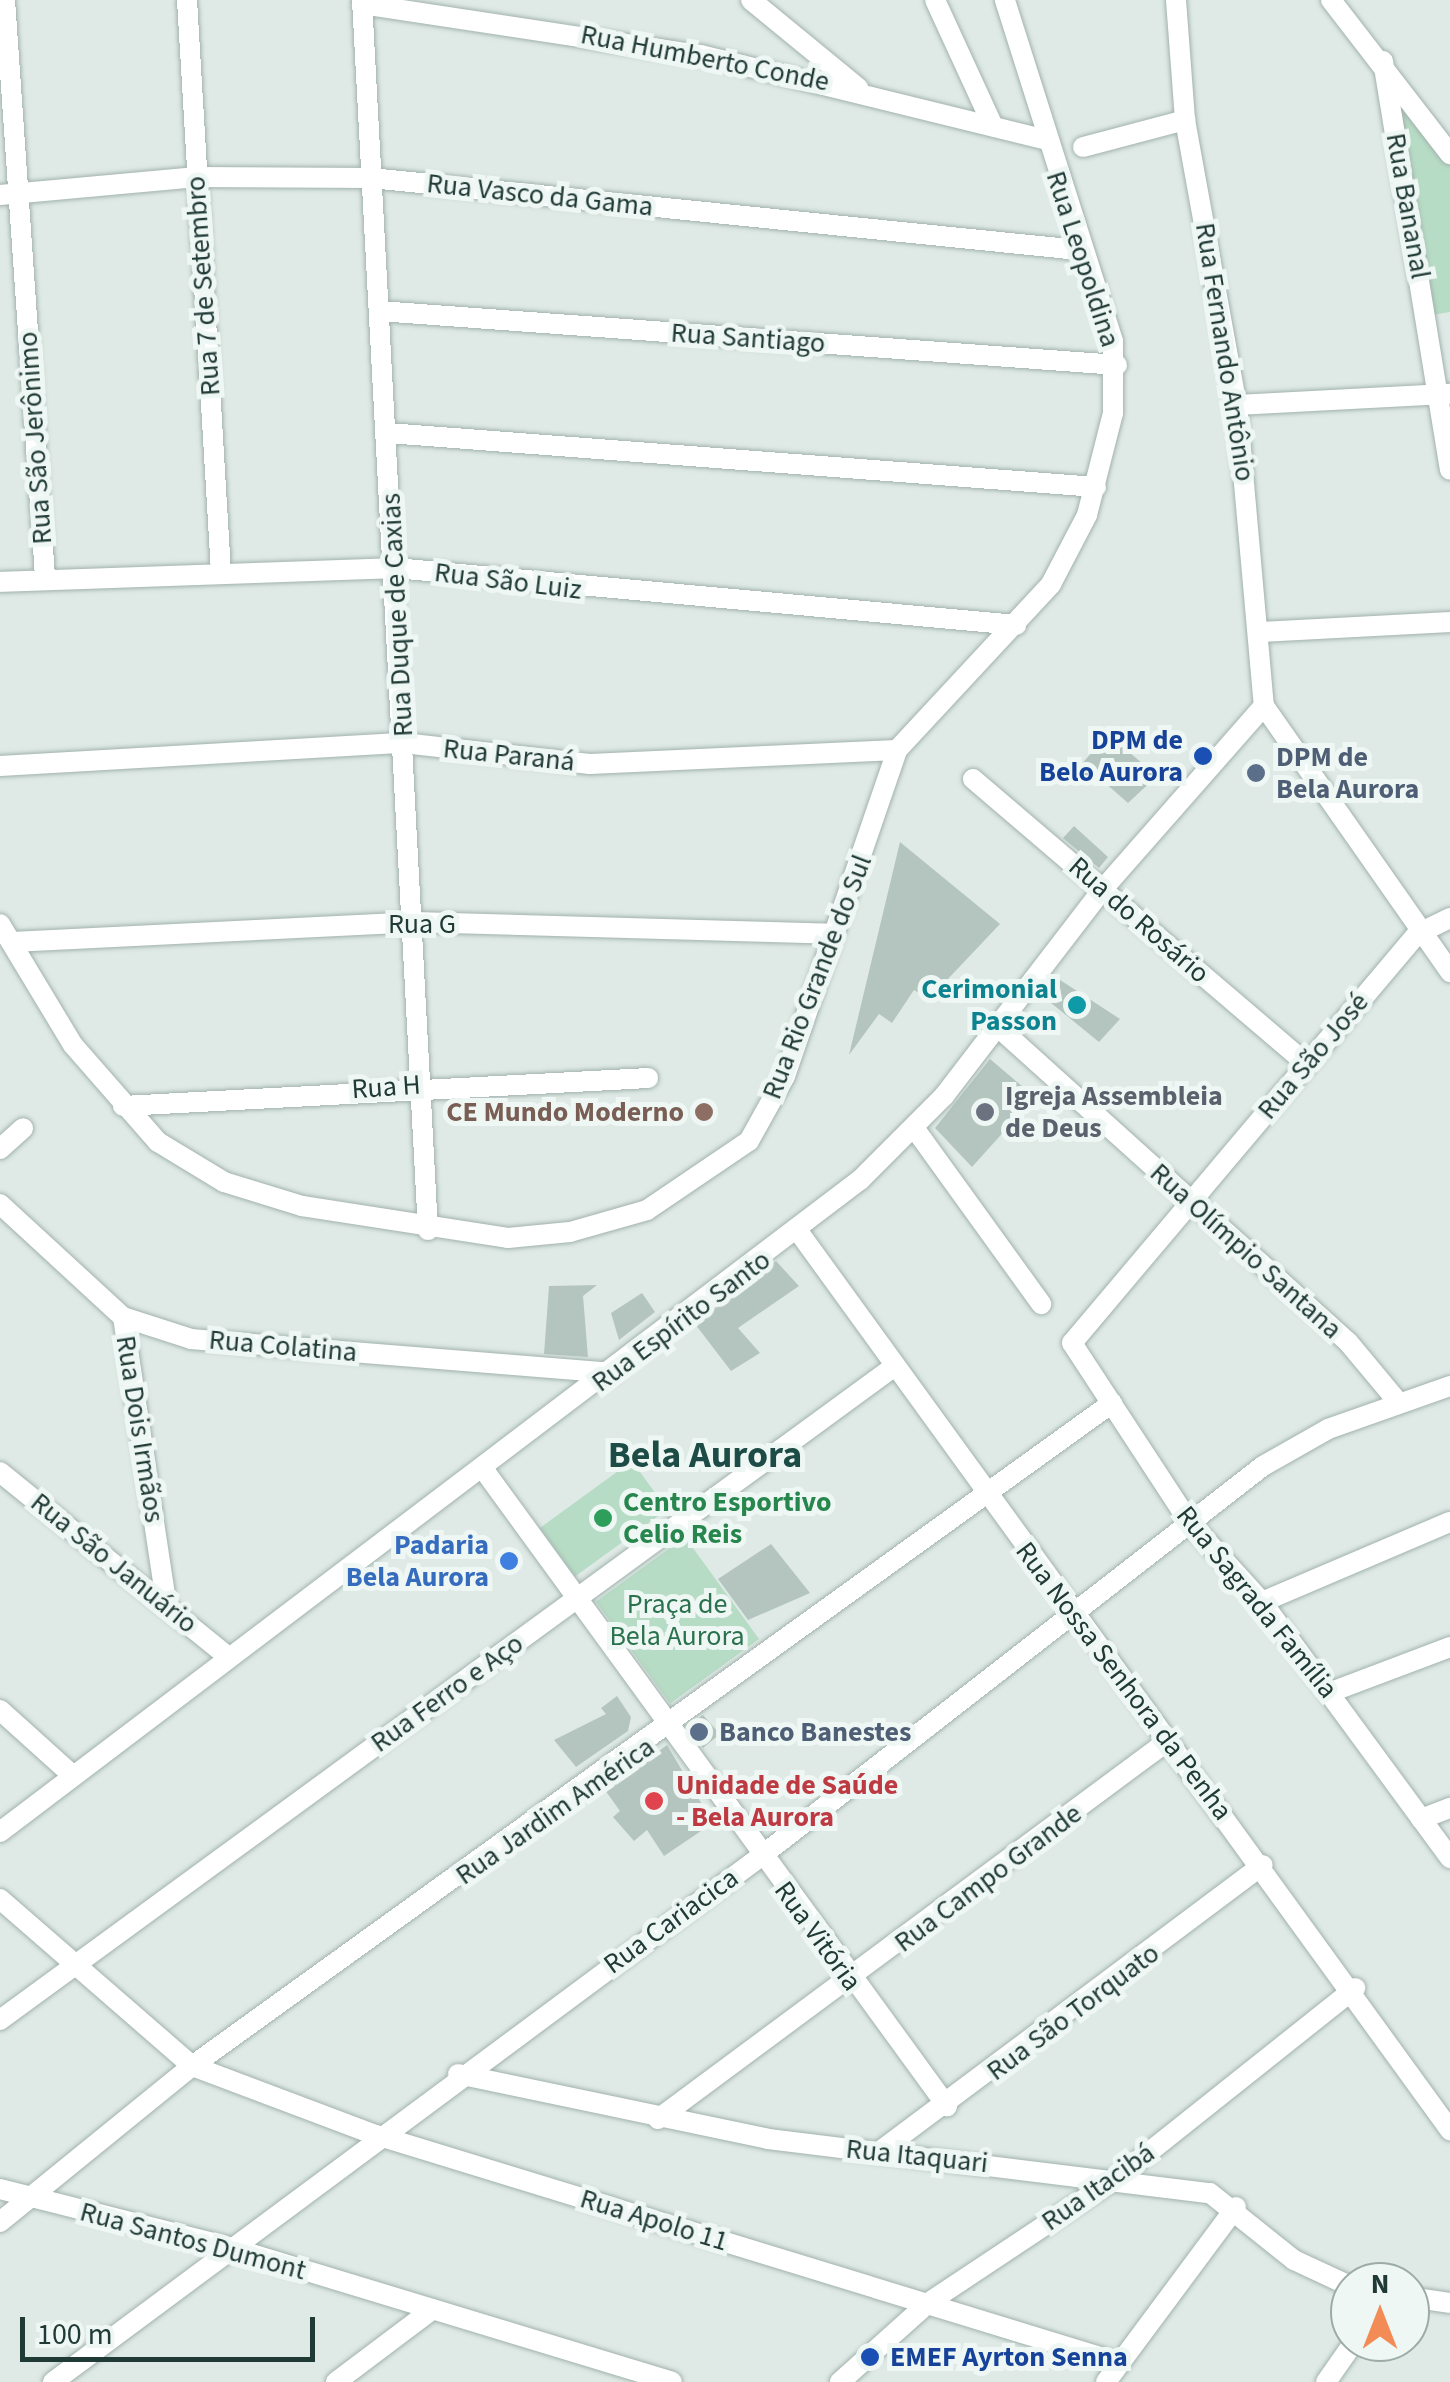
<!DOCTYPE html>
<meta charset="utf-8">
<style>
body{margin:0}
#map{position:relative;width:1450px;height:2382px;overflow:hidden;background:#dfeae6;font-family:"Source Sans 3",sans-serif}
div>[style]{position:absolute}
.green>*{inset:0;background:#b7dcc5;transform-origin:0 0}
.building>*{inset:0;background:#b4c5bf;transform-origin:0 0}
.roads{filter:drop-shadow(0 0 2px #a2b2ae) drop-shadow(0 0 2px #a2b2ae)}
.minor>*{height:20px;margin:-10px;padding:0 10px;transform-origin:10px;border-radius:10px;background:#fff}
.dots>*{width:28px;height:28px;translate:-50% -50%;box-sizing:border-box;border:5px solid #eff7f4;border-radius:50%}
span{translate:-50% -50%;white-space:nowrap;text-align:center;line-height:1.15;-webkit-text-stroke:10px #eff7f4;paint-order:stroke}
.street-label{font-size:28px;color:#203a36}
.transit-label{font-size:28px;color:#164399;font-weight:700}
.right{translate:-100% -50%;text-align:right}
.left{translate:0 -50%;text-align:left}
.service-label{font-size:28px;color:#4e5e75;font-weight:700}
.culture-label{font-size:28px;color:#0d838f;font-weight:700}
.worship-label{font-size:28px;color:#5b616d;font-weight:700}
.education-label{font-size:28px;color:#785e54;font-weight:700}
.leisure-label{font-size:28px;color:#27864d;font-weight:700}
.shop-label{font-size:28px;color:#366cbe;font-weight:700}
.park-label{font-size:28px;color:#2a714d}
.health-label{font-size:28px;color:#be3a42;font-weight:700}
.district-label{font-size:38px;color:#1c4c45;font-weight:700}
.north{position:absolute;left:1330px;top:2262px;width:100px;height:100px;box-sizing:border-box;background:#eff7f4;border:2px solid #9caba8;border-radius:50%;rotate:0deg;font-size:28px;font-weight:700;line-height:40px;text-align:center;color:#203a36}
.north::after{content:'';display:block;margin:auto;width:35px;height:45px;background:#f28b55;clip-path:polygon(50% 0,100% 100%,50% 72%,0 100%)}
.scale{position:absolute;left:20px;top:2317px;width:295px;height:45px;box-sizing:border-box;border:5px solid #203a36;border-top:0;padding-left:12px;font-size:30px;line-height:35px;white-space:nowrap;color:#203a36;-webkit-text-stroke:8px #eff7f4;paint-order:stroke}
</style>
<div id="map">
<div class="green">
<i style="clip-path:polygon(1387px 72px,1450px 159px,1450px 312px,1432px 315px)"></i>
<i style="left:632px;top:1461px;width:60px;height:114px;rotate:54deg"></i>
<i style="left:685px;top:1537px;width:126px;height:110px;rotate:54deg"></i>
</div>
<div class="building">
<i style="clip-path:polygon(1108px 734px,1157px 776px,1128px 803px,1096px 775px,1085px 786px,1072px 775px)"></i>
<i style="left:1246px;top:766px;width:20px;height:15px"></i>
<i style="clip-path:polygon(1074px 826px,1108px 857px,1099px 868px,1063px 838px)"></i>
<i style="clip-path:polygon(900px 842px,1000px 924px,929px 999px,914px 990px,892px 1023px,879px 1014px,849px 1055px)"></i>
<i style="clip-path:polygon(1054px 976px,1120px 1019px,1099px 1042px,1040px 994px)"></i>
<i style="clip-path:polygon(990px 1059px,1035px 1097px,972px 1167px,935px 1128px)"></i>
<i style="clip-path:polygon(776px 1261px,799px 1286px,738px 1328px,760px 1353px,731px 1371px,695px 1324px)"></i>
<i style="clip-path:polygon(597px 1285px,583px 1296px,588px 1357px,544px 1354px,549px 1286px)"></i>
<i style="clip-path:polygon(642px 1293px,655px 1312px,619px 1340px,611px 1313px)"></i>
<i style="clip-path:polygon(771px 1544px,810px 1593px,748px 1620px,718px 1579px)"></i>
<i style="clip-path:polygon(617px 1696px,631px 1717px,628px 1731px,576px 1767px,554px 1740px,606px 1714px,601px 1708px)"></i>
<i style="clip-path:polygon(703px 1715px,720px 1734px,703px 1748px,687px 1726px)"></i>
<i style="clip-path:polygon(667px 1745px,713px 1823px,664px 1856px,647px 1830px,634px 1841px,613px 1817px,620px 1811px,605px 1790px)"></i>
</div>
<div class="roads">
<div class="minor">
<i style="left:5px;top:0;width:578px;rotate:86.03deg"></i>
<i style="left:187px;top:0;width:573px;rotate:86.6deg"></i>
<i style="left:362px;top:0;width:1232px;rotate:86.93deg"></i>
<i style="left:751px;top:0;width:139px;rotate:39.4deg"></i>
<i style="left:935px;top:0;width:139px;rotate:65.3deg"></i>
<i style="left:1176px;top:0;width:120px;rotate:85.7deg"></i>
<i style="left:1185px;top:120px;width:290px;rotate:79.7deg"></i>
<i style="left:1237px;top:405px;width:302px;rotate:84.9deg"></i>
<i style="left:1331px;top:0;width:195px;rotate:52.3deg"></i>
<i style="left:362px;top:4px;width:343px;rotate:8.6deg"></i>
<i style="left:701px;top:55px;width:353px;rotate:13.8deg"></i>
<i style="left:1383px;top:61px;width:414px;rotate:80.7deg"></i>
<i style="left:1083px;top:147px;width:106px;rotate:-14.8deg"></i>
<i style="left:0;top:195px;width:198px;rotate:-5.2deg"></i>
<i style="left:197px;top:177px;width:174px;rotate:0.3deg"></i>
<i style="left:371px;top:178px;width:711px;rotate:5.81deg"></i>
<i style="left:379px;top:311px;width:740px;rotate:4.18deg"></i>
<i style="left:1237px;top:405px;width:213px;rotate:-3deg"></i>
<i style="left:388px;top:433px;width:710px;rotate:4.36deg"></i>
<i style="left:0;top:582px;width:395px;rotate:-2deg"></i>
<i style="left:395px;top:568px;width:624px;rotate:5.24deg"></i>
<i style="left:1261px;top:632px;width:189px;rotate:-3deg"></i>
<i style="left:1264px;top:706px;width:325px;rotate:55deg"></i>
<i style="left:0;top:766px;width:404px;rotate:-3.3deg"></i>
<i style="left:403px;top:743px;width:188px;rotate:6.4deg"></i>
<i style="left:590px;top:764px;width:307px;rotate:-2.6deg"></i>
<i style="left:973px;top:779px;width:435px;rotate:40.5deg"></i>
<i style="left:1450px;top:918px;width:37px;rotate:154deg"></i>
<i style="left:1417px;top:934px;width:535px;rotate:130.15deg"></i>
<i style="left:1072px;top:1343px;width:215px;rotate:56.8deg"></i>
<i style="left:1190px;top:1523px;width:107px;rotate:47.7deg"></i>
<i style="left:1262px;top:1602px;width:318px;rotate:53.7deg"></i>
<i style="left:0;top:924px;width:141px;rotate:58.9deg"></i>
<i style="left:73px;top:1045px;width:129px;rotate:48.8deg"></i>
<i style="left:158px;top:1142px;width:77px;rotate:31.2deg"></i>
<i style="left:224px;top:1182px;width:82px;rotate:17.1deg"></i>
<i style="left:302px;top:1206px;width:208px;rotate:8.8deg"></i>
<i style="left:508px;top:1238px;width:62px;rotate:-5.5deg"></i>
<i style="left:570px;top:1232px;width:80px;rotate:-15.9deg"></i>
<i style="left:647px;top:1210px;width:123px;rotate:-34.1deg"></i>
<i style="left:749px;top:1141px;width:74px;rotate:-61deg"></i>
<i style="left:785px;top:1076px;width:345px;rotate:-71deg"></i>
<i style="left:897px;top:750px;width:226px;rotate:-47.1deg"></i>
<i style="left:1051px;top:584px;width:78px;rotate:-62.4deg"></i>
<i style="left:1087px;top:515px;width:105px;rotate:-75.7deg"></i>
<i style="left:1113px;top:413px;width:72px;rotate:-90deg"></i>
<i style="left:1113px;top:341px;width:358px;rotate:-107.6deg"></i>
<i style="left:12px;top:942px;width:402px;rotate:-2.8deg"></i>
<i style="left:414px;top:922px;width:419px;rotate:1.6deg"></i>
<i style="left:997px;top:1026px;width:472px;rotate:42deg"></i>
<i style="left:1348px;top:1342px;width:78px;rotate:50.2deg"></i>
<i style="left:123px;top:1106px;width:526px;rotate:-3.05deg"></i>
<i style="left:915px;top:1129px;width:216px;rotate:54.2deg"></i>
<i style="left:0;top:1149px;width:31px;rotate:-42deg"></i>
<i style="left:0;top:1204px;width:167px;rotate:42.6deg"></i>
<i style="left:123px;top:1317px;width:71px;rotate:17.9deg"></i>
<i style="left:191px;top:1339px;width:423px;rotate:4.6deg"></i>
<i style="left:798px;top:1231px;width:1111px;rotate:54.05deg"></i>
<i style="left:123px;top:1317px;width:287px;rotate:81.4deg"></i>
<i style="left:484px;top:1470px;width:787px;rotate:53.95deg"></i>
<i style="left:0;top:1472px;width:291px;rotate:39deg"></i>
<i style="left:1262px;top:1602px;width:204px;rotate:-23.1deg"></i>
<i style="left:1331px;top:1692px;width:127px;rotate:-20.7deg"></i>
<i style="left:0;top:1710px;width:96px;rotate:42deg"></i>
<i style="left:1421px;top:1819px;width:31px;rotate:-21deg"></i>
<i style="left:0;top:1832px;width:1079px;rotate:-37.17deg"></i>
<i style="left:860px;top:1180px;width:119px;rotate:-45deg"></i>
<i style="left:944px;top:1096px;width:261px;rotate:-52.5deg"></i>
<i style="left:1103px;top:889px;width:244px;rotate:-48.7deg"></i>
<i style="left:0;top:1899px;width:254px;rotate:41deg"></i>
<i style="left:192px;top:2066px;width:197px;rotate:20.6deg"></i>
<i style="left:376px;top:2135px;width:778px;rotate:17.04deg"></i>
<i style="left:0;top:2020px;width:1108px;rotate:-36.16deg"></i>
<i style="left:458px;top:2074px;width:317px;rotate:11.8deg"></i>
<i style="left:768px;top:2139px;width:445px;rotate:7deg"></i>
<i style="left:1210px;top:2193px;width:107px;rotate:38.6deg"></i>
<i style="left:1294px;top:2260px;width:62px;rotate:24.9deg"></i>
<i style="left:658px;top:2119px;width:636px;rotate:-36.56deg"></i>
<i style="left:879px;top:2152px;width:479px;rotate:-36.8deg"></i>
<i style="left:0;top:2189px;width:232px;rotate:14.2deg"></i>
<i style="left:225px;top:2246px;width:467px;rotate:16.9deg"></i>
<i style="left:0;top:2222px;width:247px;rotate:-39.1deg"></i>
<i style="left:192px;top:2066px;width:1134px;rotate:-35.78deg"></i>
<i style="left:1410px;top:2297px;width:40px;rotate:8.5deg"></i>
<i style="left:53px;top:2382px;width:881px;rotate:-36.6deg"></i>
<i style="left:760px;top:1857px;width:637px;rotate:-37.86deg"></i>
<i style="left:1263px;top:1466px;width:75px;rotate:-29.6deg"></i>
<i style="left:1328px;top:1429px;width:129px;rotate:-19.4deg"></i>
<i style="left:336px;top:2382px;width:121px;rotate:-37deg"></i>
<i style="left:840px;top:2382px;width:118px;rotate:-41.9deg"></i>
<i style="left:928px;top:2303px;width:229px;rotate:-33.6deg"></i>
<i style="left:1119px;top:2176px;width:302px;rotate:-38.5deg"></i>
<i style="left:1106px;top:2382px;width:218px;rotate:-53.4deg"></i>
<i style="left:1326px;top:2382px;width:49px;rotate:-55deg"></i>
</div>
</div>
<div class="dots">
<i style="left:1203px;top:756px;background:#1a4fb4"></i>
<i style="left:1256px;top:773px;background:#5c6f8a"></i>
<i style="left:1077px;top:1005px;background:#0f9aa8"></i>
<i style="left:704px;top:1112px;background:#8d6e63"></i>
<i style="left:985px;top:1112px;background:#6b7280"></i>
<i style="left:603px;top:1518px;background:#2e9e5b"></i>
<i style="left:509px;top:1561px;background:#3f7fe0"></i>
<i style="left:699px;top:1732px;background:#5c6f8a"></i>
<i style="left:654px;top:1801px;background:#e0444e"></i>
<i style="left:870px;top:2357px;background:#1a4fb4"></i>
</div>
<div class="street-label">
<span style="left:705px;top:58px;rotate:11deg">Rua Humberto Conde</span>
<span style="left:540px;top:195px;rotate:6deg">Rua Vasco da Gama</span>
<span style="left:1408px;top:206px;rotate:80deg">Rua Bananal</span>
<span style="left:1083px;top:259px;rotate:72deg">Rua Leopoldina</span>
<span style="left:203px;top:286px;rotate:-94deg">Rua 7 de Setembro</span>
<span style="left:748px;top:338px;rotate:4deg">Rua Santiago</span>
<span style="left:1225px;top:352px;rotate:81deg">Rua Fernando Antônio</span>
<span style="left:35px;top:438px;rotate:-94deg">Rua São Jerônimo</span>
<span style="left:508px;top:581px;rotate:7deg">Rua São Luiz</span>
<span style="left:397px;top:615px;rotate:-93deg">Rua Duque de Caxias</span>
<span style="left:509px;top:755px;rotate:6deg">Rua Paraná</span>
<span style="left:1139px;top:920px;rotate:41deg">Rua do Rosário</span>
<span style="left:422px;top:924px">Rua G</span>
<span style="left:817px;top:977px;rotate:-69deg">Rua Rio Grande do Sul</span>
<span style="left:1313px;top:1056px;rotate:-50deg">Rua São José</span>
<span style="left:386px;top:1087px;rotate:-4deg">Rua H</span>
<span style="left:1246px;top:1251px;rotate:42deg">Rua Olímpio Santana</span>
<span style="left:681px;top:1321px;rotate:-37deg">Rua Espírito Santo</span>
<span style="left:283px;top:1346px;rotate:5deg">Rua Colatina</span>
<span style="left:140px;top:1429px;rotate:81deg">Rua Dois Irmãos</span>
<span style="left:114px;top:1563px;rotate:39deg">Rua São Januário</span>
<span style="left:1257px;top:1602px;rotate:51deg">Rua Sagrada Família</span>
<span style="left:1124px;top:1681px;rotate:53deg">Rua Nossa Senhora da Penha</span>
<span style="left:447px;top:1693px;rotate:-36deg">Rua Ferro e Aço</span>
<span style="left:555px;top:1811px;rotate:-35deg">Rua Jardim América</span>
<span style="left:988px;top:1878px;rotate:-37deg">Rua Campo Grande</span>
<span style="left:671px;top:1921px;rotate:-36deg">Rua Cariacica</span>
<span style="left:818px;top:1936px;rotate:54deg">Rua Vitória</span>
<span style="left:1073px;top:2012px;rotate:-37deg">Rua São Torquato</span>
<span style="left:917px;top:2156px;rotate:6deg">Rua Itaquari</span>
<span style="left:1098px;top:2187px;rotate:-35deg">Rua Itacibá</span>
<span style="left:654px;top:2220px;rotate:17deg">Rua Apolo 11</span>
<span style="left:193px;top:2241px;rotate:15deg">Rua Santos Dumont</span>
</div>
<div class="transit-label">
<span class="right" style="left:1183px;top:756px">DPM de<br>Belo Aurora</span>
<span class="left" style="left:890px;top:2357px">EMEF Ayrton Senna</span>
</div>
<div class="service-label">
<span class="left" style="left:1276px;top:773px">DPM de<br>Bela Aurora</span>
<span class="left" style="left:719px;top:1732px">Banco Banestes</span>
</div>
<div class="culture-label">
<span class="right" style="left:1057px;top:1005px">Cerimonial<br>Passon</span>
</div>
<div class="worship-label">
<span class="left" style="left:1005px;top:1112px">Igreja Assembleia<br>de Deus</span>
</div>
<div class="education-label">
<span class="right" style="left:684px;top:1112px">CE Mundo Moderno</span>
</div>
<div class="leisure-label">
<span class="left" style="left:623px;top:1518px">Centro Esportivo<br>Celio Reis</span>
</div>
<div class="shop-label">
<span class="right" style="left:489px;top:1561px">Padaria<br>Bela Aurora</span>
</div>
<div class="park-label">
<span style="left:677px;top:1620px">Praça de<br>Bela Aurora</span>
</div>
<div class="health-label">
<span class="left" style="left:676px;top:1801px">Unidade de Saúde<br>- Bela Aurora</span>
</div>
<div class="district-label">
<span style="left:705px;top:1456px">Bela Aurora</span>
</div>
<div class="north">N</div>
<div class="scale">100 m</div>
</div>
